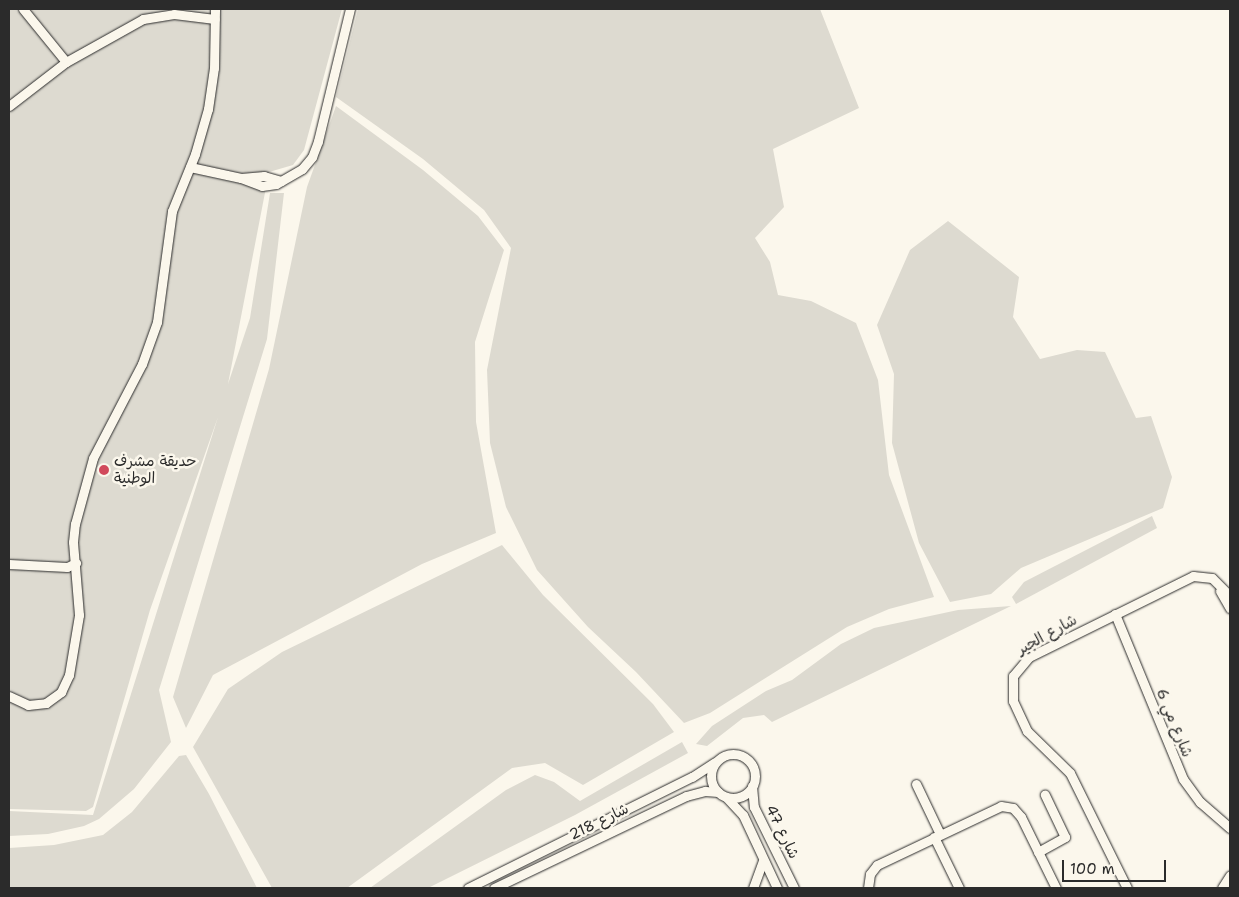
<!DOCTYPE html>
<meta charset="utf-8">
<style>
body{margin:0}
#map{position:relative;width:1239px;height:897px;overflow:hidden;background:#fbf7ec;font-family:"Shantell Sans","Playpen Sans Arabic",sans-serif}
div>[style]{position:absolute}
.green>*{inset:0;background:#dddad0}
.roads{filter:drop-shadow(0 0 1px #2b2b2b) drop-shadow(0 0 1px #2b2b2b)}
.minor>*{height:9px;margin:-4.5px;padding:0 4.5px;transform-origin:4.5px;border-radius:4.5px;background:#fbf7ec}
.minor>.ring{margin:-4.5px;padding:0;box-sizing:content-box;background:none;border:9px solid #fbf7ec;border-radius:50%}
.dots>*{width:14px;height:14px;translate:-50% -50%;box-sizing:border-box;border:2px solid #fbf7ec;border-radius:50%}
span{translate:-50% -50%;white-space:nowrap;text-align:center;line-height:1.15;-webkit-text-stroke:5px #fbf7ec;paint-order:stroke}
.poi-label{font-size:15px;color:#2b2b2b}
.left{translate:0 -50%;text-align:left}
.street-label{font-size:15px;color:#2b2b2b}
.frame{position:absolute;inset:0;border:10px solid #2b2b2b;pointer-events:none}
.scale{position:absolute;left:1062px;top:860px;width:104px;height:22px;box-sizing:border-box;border:2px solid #2b2b2b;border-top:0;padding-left:6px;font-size:15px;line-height:18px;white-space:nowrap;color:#2b2b2b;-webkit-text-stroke:4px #fbf7ec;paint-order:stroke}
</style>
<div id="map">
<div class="green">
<i style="clip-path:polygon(9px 9px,342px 9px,304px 150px,293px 165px,269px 172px,228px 384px,250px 318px,270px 193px,284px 193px,267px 339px,159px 690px,171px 742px,134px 789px,99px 819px,84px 826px,48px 834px,9px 836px,9px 811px,93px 815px,218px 417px,150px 610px,93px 807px,86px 811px,9px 809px)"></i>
<i style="clip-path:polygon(358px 9px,820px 9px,859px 108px,773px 149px,784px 207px,755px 238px,770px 262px,778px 295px,811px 301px,856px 323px,878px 380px,889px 475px,934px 597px,889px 609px,847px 627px,710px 713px,684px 723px,636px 672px,588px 627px,537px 570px,506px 507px,490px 443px,487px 370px,511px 248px,484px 210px,423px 159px,336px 97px)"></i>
<i style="clip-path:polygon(336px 106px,423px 170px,478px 216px,504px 250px,475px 342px,476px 422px,496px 533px,422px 564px,213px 675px,186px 728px,173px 697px,269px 369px,307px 187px)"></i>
<i style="clip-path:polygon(948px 221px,1019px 277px,1013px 317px,1040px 359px,1077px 350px,1105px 352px,1136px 418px,1151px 416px,1172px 477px,1163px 508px,1021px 568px,991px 594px,950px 602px,919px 543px,892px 443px,894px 374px,877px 325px,910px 250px)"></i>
<i style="clip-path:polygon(1152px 516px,1157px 528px,1016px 604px,1012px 597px,1024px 582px)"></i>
<i style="clip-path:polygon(502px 545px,543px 595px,653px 704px,674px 732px,583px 785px,545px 763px,512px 768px,347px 888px,272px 888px,193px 747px,228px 689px,282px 652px)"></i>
<i style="clip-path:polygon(1011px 606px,772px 722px,764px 715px,743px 718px,707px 746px,696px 744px,712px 726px,766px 691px,792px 680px,841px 644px,874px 628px,958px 610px)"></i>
<i style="clip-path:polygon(682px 742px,688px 753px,575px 815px,428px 888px,370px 888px,506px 790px,535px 775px,554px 782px,580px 801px)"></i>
<i style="clip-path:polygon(186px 755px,209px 794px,257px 888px,9px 888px,9px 848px,54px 845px,103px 835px,132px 812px,179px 756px)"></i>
</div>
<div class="roads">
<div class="minor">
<i style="left:23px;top:9px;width:68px;rotate:50.9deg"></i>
<i style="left:9px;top:106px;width:72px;rotate:-37.7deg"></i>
<i style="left:66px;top:62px;width:88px;rotate:-29.2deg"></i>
<i style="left:143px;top:19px;width:31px;rotate:-9deg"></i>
<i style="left:174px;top:14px;width:41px;rotate:7deg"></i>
<i style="left:190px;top:167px;width:52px;rotate:12.2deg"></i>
<i style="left:241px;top:178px;width:22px;rotate:21deg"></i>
<i style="left:262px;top:186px;width:14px;rotate:-8deg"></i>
<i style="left:276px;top:184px;width:30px;rotate:-30deg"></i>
<i style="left:302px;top:169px;width:16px;rotate:-50deg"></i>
<i style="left:312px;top:157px;width:17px;rotate:-69deg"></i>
<i style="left:318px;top:141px;width:136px;rotate:-76.4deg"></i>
<i style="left:241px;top:178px;width:23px;rotate:-5deg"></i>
<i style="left:264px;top:176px;width:18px;rotate:16deg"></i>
<i style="left:9px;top:564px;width:58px;rotate:3deg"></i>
<i style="left:67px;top:567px;width:10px;rotate:-24deg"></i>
<i style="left:1220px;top:591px;width:20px;rotate:60deg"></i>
<i style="left:1115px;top:614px;width:178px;rotate:67.6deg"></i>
<i style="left:1183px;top:779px;width:29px;rotate:54deg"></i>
<i style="left:1200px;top:802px;width:40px;rotate:41deg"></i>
<i style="left:9px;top:696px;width:21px;rotate:25deg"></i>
<i style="left:28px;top:705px;width:18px;rotate:-6deg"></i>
<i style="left:46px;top:703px;width:19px;rotate:-36deg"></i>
<i style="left:61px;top:692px;width:19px;rotate:-65deg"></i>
<i style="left:69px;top:675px;width:61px;rotate:-80.5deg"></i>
<i style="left:79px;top:615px;width:73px;rotate:-94.7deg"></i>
<i style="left:73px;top:542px;width:18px;rotate:-84deg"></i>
<i style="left:75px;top:524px;width:68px;rotate:-74.7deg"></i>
<i style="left:93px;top:458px;width:106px;rotate:-62.5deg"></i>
<i style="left:142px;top:364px;width:45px;rotate:-70.3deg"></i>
<i style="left:157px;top:322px;width:112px;rotate:-82.3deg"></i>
<i style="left:172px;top:211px;width:61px;rotate:-68deg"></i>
<i style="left:195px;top:154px;width:47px;rotate:-73.9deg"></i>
<i style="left:208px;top:109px;width:41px;rotate:-81.7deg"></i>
<i style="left:214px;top:68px;width:59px;rotate:-89deg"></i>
<i class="ring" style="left:711px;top:754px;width:35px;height:35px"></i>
<i style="left:916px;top:784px;width:55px;rotate:64.4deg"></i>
<i style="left:752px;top:786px;width:21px;rotate:85deg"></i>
<i style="left:754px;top:807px;width:90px;rotate:63.7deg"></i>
<i style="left:726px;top:797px;width:25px;rotate:47deg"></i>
<i style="left:743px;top:815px;width:81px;rotate:65deg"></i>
<i style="left:934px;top:837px;width:57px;rotate:63.9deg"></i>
<i style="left:1038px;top:852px;width:31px;rotate:-29deg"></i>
<i style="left:1065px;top:837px;width:47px;rotate:-115.5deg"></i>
<i style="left:468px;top:888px;width:250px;rotate:-26.4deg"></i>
<i style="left:692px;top:777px;width:27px;rotate:-33deg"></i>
<i style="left:494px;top:888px;width:213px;rotate:-25.6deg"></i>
<i style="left:686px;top:796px;width:20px;rotate:-15deg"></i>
<i style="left:705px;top:791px;width:13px;rotate:4deg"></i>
<i style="left:753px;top:888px;width:29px;rotate:-70deg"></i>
<i style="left:868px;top:888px;width:14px;rotate:-82deg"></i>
<i style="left:870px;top:874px;width:11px;rotate:-52deg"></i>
<i style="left:877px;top:865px;width:137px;rotate:-25.4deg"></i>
<i style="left:1001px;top:806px;width:12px;rotate:9deg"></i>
<i style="left:1013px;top:808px;width:12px;rotate:48deg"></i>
<i style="left:1021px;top:817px;width:79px;rotate:63.8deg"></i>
<i style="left:1127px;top:888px;width:128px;rotate:-116.4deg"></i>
<i style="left:1070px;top:773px;width:60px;rotate:-135.7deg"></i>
<i style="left:1027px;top:731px;width:33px;rotate:-115deg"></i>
<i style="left:1013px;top:701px;width:25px;rotate:-90deg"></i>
<i style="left:1013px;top:676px;width:25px;rotate:-50deg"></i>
<i style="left:1029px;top:657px;width:183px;rotate:-26.3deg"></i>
<i style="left:1193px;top:576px;width:19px;rotate:6deg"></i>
<i style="left:1212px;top:578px;width:25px;rotate:45deg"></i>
<i style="left:1222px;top:888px;width:15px;rotate:-58deg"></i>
</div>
</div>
<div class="dots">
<i style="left:104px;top:470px;background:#d1495b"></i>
</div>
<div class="poi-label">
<span class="left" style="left:114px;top:470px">حديقة مشرف<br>الوطنية</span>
</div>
<div class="street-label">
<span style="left:1047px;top:635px;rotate:-29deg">شارع الجير</span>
<span style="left:1174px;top:723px;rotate:68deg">شارع مي 6</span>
<span style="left:599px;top:822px;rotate:-26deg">شارع 218</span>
<span style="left:782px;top:832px;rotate:64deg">شارع 47</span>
</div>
<div class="frame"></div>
<div class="scale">100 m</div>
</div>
